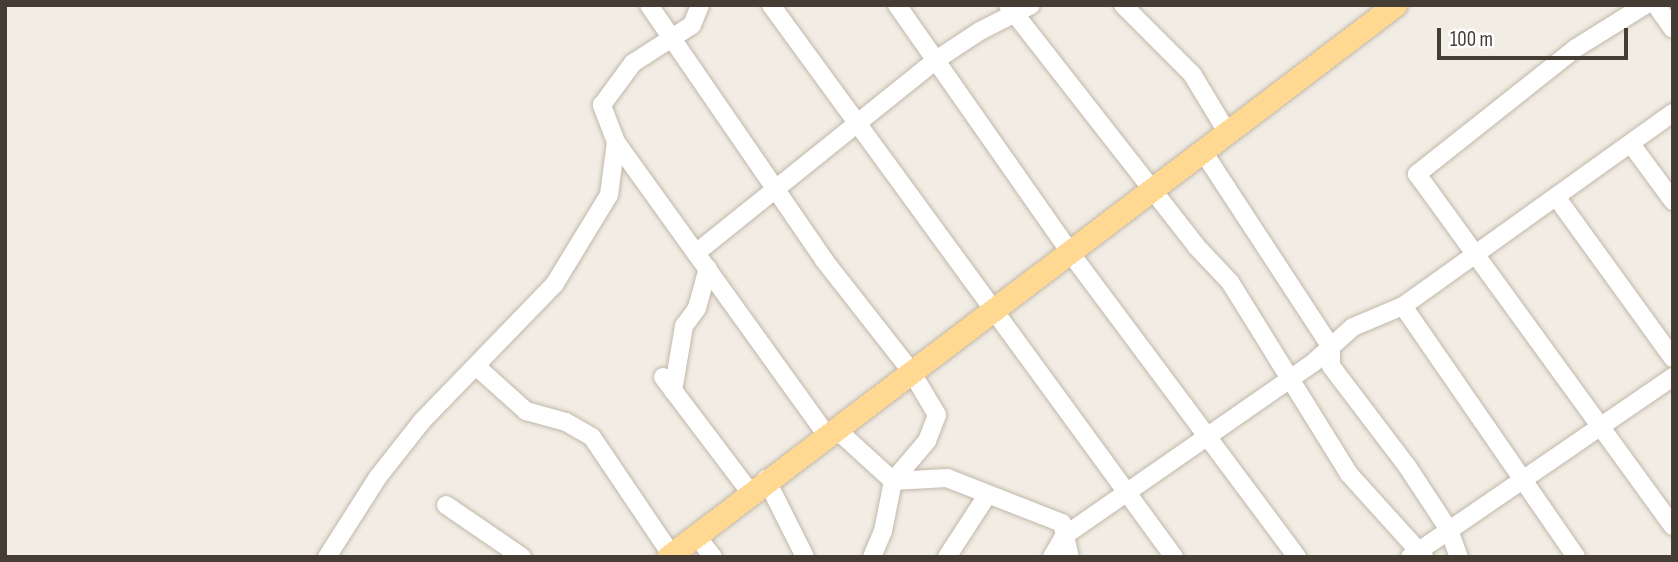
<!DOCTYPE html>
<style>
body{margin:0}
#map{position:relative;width:1678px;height:562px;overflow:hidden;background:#f2ede4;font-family:"Sofia Sans Condensed",sans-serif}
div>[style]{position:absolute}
.roads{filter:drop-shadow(0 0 2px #c1b7aa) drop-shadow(0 0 2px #c1b7aa)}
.minor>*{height:18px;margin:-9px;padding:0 9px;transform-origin:9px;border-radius:9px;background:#fff}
.major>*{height:23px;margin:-11.5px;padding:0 11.5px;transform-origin:11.5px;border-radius:11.5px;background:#ffd991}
span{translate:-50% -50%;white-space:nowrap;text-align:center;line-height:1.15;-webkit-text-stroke:7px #fff;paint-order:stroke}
.frame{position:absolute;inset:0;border:7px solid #453d34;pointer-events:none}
.scale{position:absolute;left:1437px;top:28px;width:191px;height:32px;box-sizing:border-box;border:4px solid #453d34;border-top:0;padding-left:9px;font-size:21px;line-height:24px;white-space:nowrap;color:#453d34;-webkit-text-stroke:5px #fff;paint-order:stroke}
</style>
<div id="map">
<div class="roads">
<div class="minor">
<i style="left:649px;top:5px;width:309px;rotate:55.5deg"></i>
<i style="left:824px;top:260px;width:141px;rotate:51.9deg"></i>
<i style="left:911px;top:371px;width:51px;rotate:59.4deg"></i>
<i style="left:937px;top:415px;width:28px;rotate:111deg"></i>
<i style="left:927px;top:441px;width:52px;rotate:130.4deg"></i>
<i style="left:893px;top:481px;width:51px;rotate:101.3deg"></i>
<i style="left:883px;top:531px;width:28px;rotate:113deg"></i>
<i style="left:771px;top:5px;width:683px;rotate:53.87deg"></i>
<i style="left:897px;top:5px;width:300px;rotate:55deg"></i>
<i style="left:1069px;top:251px;width:382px;rotate:53.3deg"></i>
<i style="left:1008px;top:5px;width:306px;rotate:52deg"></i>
<i style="left:1196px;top:246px;width:50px;rotate:46.6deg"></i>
<i style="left:1230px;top:282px;width:226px;rotate:58.2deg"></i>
<i style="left:1349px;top:474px;width:112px;rotate:47.9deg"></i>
<i style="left:1123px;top:5px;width:98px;rotate:45deg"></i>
<i style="left:1192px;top:74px;width:68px;rotate:58.9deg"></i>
<i style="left:1645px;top:5px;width:81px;rotate:148.1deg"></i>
<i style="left:1576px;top:48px;width:203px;rotate:141.6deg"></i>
<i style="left:1417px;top:174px;width:435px;rotate:54deg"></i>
<i style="left:1656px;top:5px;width:29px;rotate:55deg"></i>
<i style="left:616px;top:142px;width:360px;rotate:54.3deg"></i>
<i style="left:1631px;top:144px;width:71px;rotate:53.6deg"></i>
<i style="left:1202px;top:150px;width:235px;rotate:56.8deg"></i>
<i style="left:1331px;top:347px;width:19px;rotate:90deg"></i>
<i style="left:1331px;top:366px;width:126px;rotate:52.8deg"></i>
<i style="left:1407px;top:466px;width:77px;rotate:56.7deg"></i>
<i style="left:1449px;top:530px;width:29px;rotate:70deg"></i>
<i style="left:1557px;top:198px;width:198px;rotate:54.1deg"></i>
<i style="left:696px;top:253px;width:308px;rotate:-38.8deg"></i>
<i style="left:936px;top:60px;width:53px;rotate:-33.4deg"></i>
<i style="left:980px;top:31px;width:57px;rotate:-27deg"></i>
<i style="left:1403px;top:306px;width:305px;rotate:55.4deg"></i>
<i style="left:477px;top:367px;width:66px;rotate:41.9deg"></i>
<i style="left:526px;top:411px;width:41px;rotate:15.4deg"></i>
<i style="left:566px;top:422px;width:30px;rotate:30deg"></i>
<i style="left:592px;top:437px;width:141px;rotate:56deg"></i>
<i style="left:663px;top:377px;width:144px;rotate:52.9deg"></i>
<i style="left:673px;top:391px;width:66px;rotate:-80.4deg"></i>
<i style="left:684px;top:326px;width:22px;rotate:-54deg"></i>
<i style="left:697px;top:308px;width:41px;rotate:-74.6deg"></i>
<i style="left:835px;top:428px;width:79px;rotate:42.4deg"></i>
<i style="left:893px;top:481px;width:54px;rotate:-3.2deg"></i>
<i style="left:947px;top:478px;width:123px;rotate:21.4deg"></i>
<i style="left:1062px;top:523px;width:35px;rotate:77deg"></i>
<i style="left:766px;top:479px;width:87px;rotate:63.4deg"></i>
<i style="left:446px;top:505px;width:92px;rotate:34.4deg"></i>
<i style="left:695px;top:534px;width:29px;rotate:52deg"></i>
<i style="left:327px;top:557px;width:95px;rotate:-57.5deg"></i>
<i style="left:378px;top:477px;width:71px;rotate:-51.8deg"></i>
<i style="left:422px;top:421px;width:190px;rotate:-45.9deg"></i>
<i style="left:554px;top:285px;width:105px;rotate:-58.6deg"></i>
<i style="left:609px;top:195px;width:53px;rotate:-82.5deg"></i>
<i style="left:616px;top:142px;width:40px;rotate:-111deg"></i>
<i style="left:602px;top:105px;width:52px;rotate:-53.6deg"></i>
<i style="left:633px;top:63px;width:70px;rotate:-32.8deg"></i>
<i style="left:692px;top:25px;width:22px;rotate:-68deg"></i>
<i style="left:947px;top:557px;width:72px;rotate:-57deg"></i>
<i style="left:1052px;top:557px;width:24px;rotate:-60deg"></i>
<i style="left:1064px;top:536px;width:305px;rotate:-34.8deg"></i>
<i style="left:1314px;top:362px;width:52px;rotate:-41.9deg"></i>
<i style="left:1353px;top:327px;width:54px;rotate:-22.8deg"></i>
<i style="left:1403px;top:306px;width:332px;rotate:-35.6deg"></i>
<i style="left:1410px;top:557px;width:319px;rotate:-34.4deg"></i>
</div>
<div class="major">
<i style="left:668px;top:557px;width:913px;rotate:-37.21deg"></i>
</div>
</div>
<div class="frame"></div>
<div class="scale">100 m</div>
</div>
